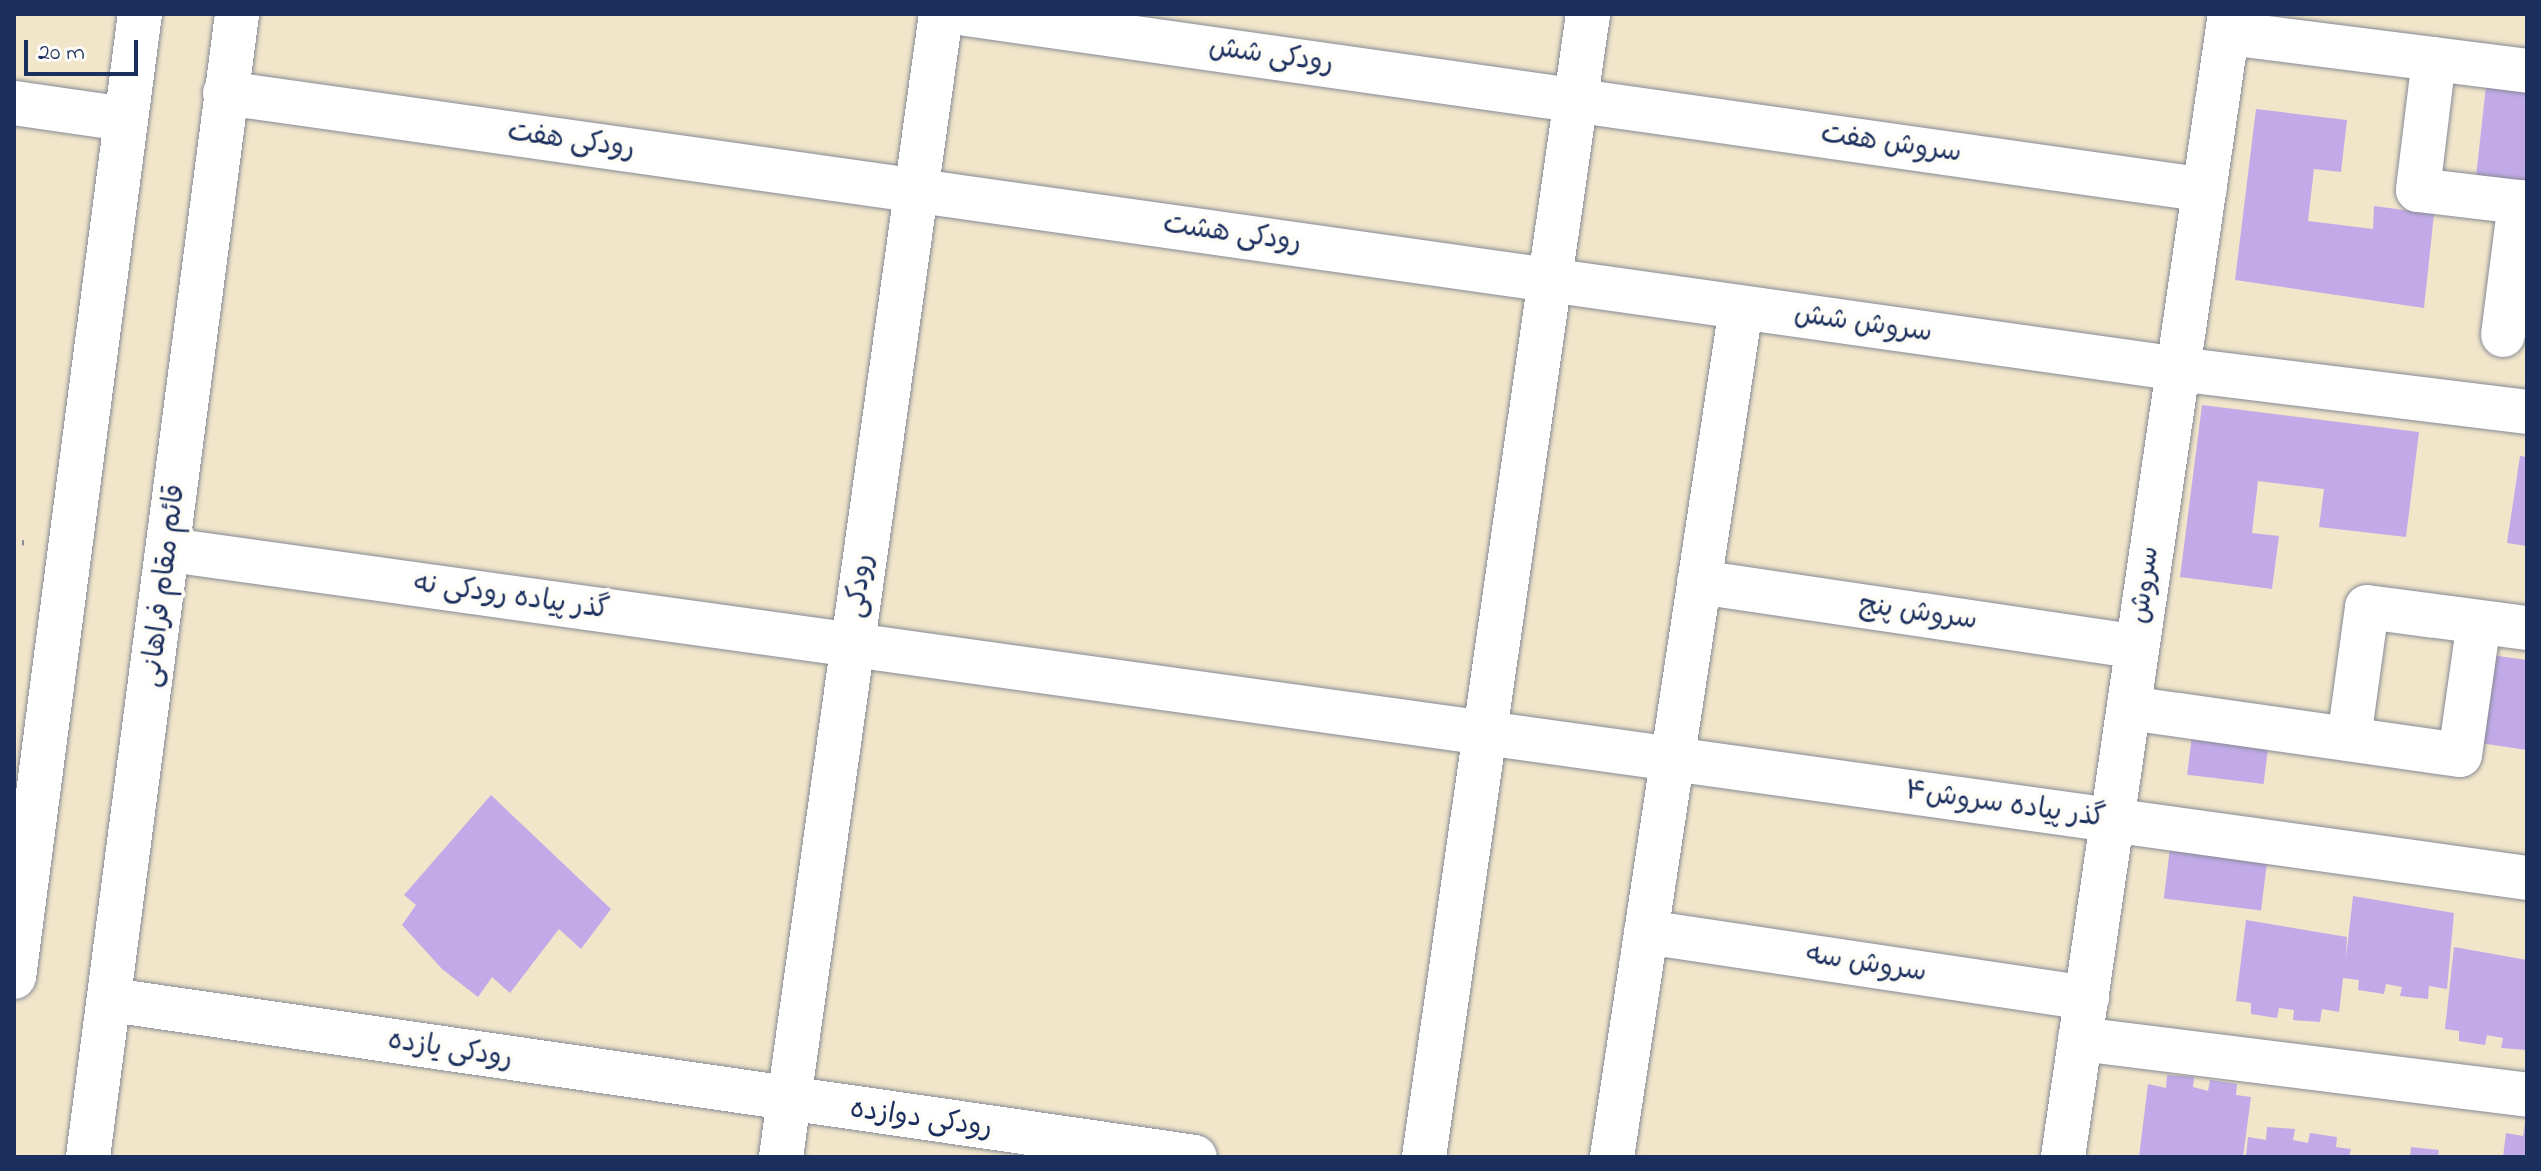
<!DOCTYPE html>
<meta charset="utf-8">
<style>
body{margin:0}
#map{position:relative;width:2541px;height:1171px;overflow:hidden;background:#f1e5ca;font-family:"Indie Flower","Playpen Sans Arabic",sans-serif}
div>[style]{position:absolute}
.building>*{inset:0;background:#c2aae9;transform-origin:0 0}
.path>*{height:5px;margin-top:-2.5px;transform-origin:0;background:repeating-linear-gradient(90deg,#868a94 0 2px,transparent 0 8px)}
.roads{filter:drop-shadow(0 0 2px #868a94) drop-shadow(0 0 2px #868a94)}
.minor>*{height:44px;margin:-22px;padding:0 22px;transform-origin:22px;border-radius:22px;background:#fff}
span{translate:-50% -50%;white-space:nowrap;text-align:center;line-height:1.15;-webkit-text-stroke:8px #fdfcf7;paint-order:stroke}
.street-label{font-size:28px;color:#1b2f5e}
.frame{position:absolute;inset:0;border:16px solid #1b2f5e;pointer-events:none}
.scale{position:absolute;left:24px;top:40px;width:114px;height:36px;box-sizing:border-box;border:4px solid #1b2f5e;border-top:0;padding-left:10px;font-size:24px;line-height:28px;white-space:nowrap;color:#1b2f5e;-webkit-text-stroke:6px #fdfcf7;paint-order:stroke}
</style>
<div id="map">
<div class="building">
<i style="clip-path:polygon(2486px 86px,2527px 90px,2527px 182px,2476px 177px)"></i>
<i style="clip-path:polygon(2256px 109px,2347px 120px,2341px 172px,2314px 169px,2308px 221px,2373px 229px,2374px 206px,2434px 214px,2424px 308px,2235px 280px)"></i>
<i style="clip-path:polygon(2202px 405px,2419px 432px,2406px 537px,2319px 527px,2324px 489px,2258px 481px,2252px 533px,2279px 536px,2272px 589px,2180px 577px)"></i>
<i style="clip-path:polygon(2520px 456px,2527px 457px,2527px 546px,2507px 543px)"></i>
<i style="clip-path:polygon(2491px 655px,2527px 660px,2527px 750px,2479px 743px)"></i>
<i style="left:2193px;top:727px;width:77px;height:48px;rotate:7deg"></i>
<i style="clip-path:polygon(491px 795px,611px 909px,581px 949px,559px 929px,510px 993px,492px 977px,478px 997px,442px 969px,402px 925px,416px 905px,404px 895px)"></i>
<i style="left:2170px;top:848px;width:98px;height:51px;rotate:7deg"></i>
<i style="clip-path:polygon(2353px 896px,2454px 913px,2447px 989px,2429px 986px,2428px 999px,2400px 996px,2402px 987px,2386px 984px,2384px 994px,2358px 990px,2359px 980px,2343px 978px,2339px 1012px,2322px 1009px,2320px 1022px,2293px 1020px,2294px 1010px,2279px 1008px,2277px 1018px,2251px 1014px,2251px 1003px,2236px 1001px,2246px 920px,2347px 937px,2346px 958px)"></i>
<i style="clip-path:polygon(2454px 947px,2527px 960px,2527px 1050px,2501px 1048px,2503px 1038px,2487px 1035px,2485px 1045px,2459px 1041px,2459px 1031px,2445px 1029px)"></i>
<i style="clip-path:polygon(2167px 1075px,2194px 1077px,2193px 1087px,2208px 1091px,2210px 1080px,2237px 1084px,2236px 1095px,2251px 1097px,2243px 1157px,2139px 1157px,2148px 1084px,2166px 1088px)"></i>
<i style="clip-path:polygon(2525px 1122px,2527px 1157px,2503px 1157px,2506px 1133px,2523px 1136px)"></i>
<i style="clip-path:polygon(2267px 1127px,2295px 1129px,2293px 1140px,2308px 1143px,2310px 1133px,2337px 1137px,2336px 1147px,2351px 1149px,2349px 1157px,2246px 1157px,2248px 1137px,2266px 1140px)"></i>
<i style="clip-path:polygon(2411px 1147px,2439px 1150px,2438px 1157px,2410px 1157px)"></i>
</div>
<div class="path">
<i style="left:14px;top:541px;width:15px;rotate:8deg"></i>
</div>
<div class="roads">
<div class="minor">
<i style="left:966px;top:14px;width:1251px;rotate:8.08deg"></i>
<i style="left:2228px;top:33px;width:301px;rotate:7.2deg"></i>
<i style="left:2434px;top:59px;width:132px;rotate:97deg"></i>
<i style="left:2418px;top:190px;width:110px;rotate:6.8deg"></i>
<i style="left:225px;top:93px;width:1972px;rotate:8.04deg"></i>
<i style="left:2178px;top:369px;width:352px;rotate:7deg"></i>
<i style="left:14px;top:103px;width:112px;rotate:8.2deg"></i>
<i style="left:2503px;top:335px;width:134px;rotate:-82.7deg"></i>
<i style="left:170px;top:550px;width:2380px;rotate:7.92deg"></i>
<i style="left:1699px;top:582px;width:443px;rotate:8.4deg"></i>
<i style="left:2129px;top:708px;width:334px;rotate:8.1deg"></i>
<i style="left:2460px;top:755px;width:134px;rotate:-81.9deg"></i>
<i style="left:2349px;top:739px;width:133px;rotate:-82.2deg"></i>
<i style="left:2367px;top:607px;width:161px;rotate:7.5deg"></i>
<i style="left:1646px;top:932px;width:446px;rotate:8.5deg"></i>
<i style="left:14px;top:977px;width:971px;rotate:-82.55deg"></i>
<i style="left:111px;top:1000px;width:1095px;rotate:8.24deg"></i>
<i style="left:2080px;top:1039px;width:450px;rotate:7.1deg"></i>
<i style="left:88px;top:1157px;width:1153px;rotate:-82.57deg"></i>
<i style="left:781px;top:1157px;width:1154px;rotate:-82.03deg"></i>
<i style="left:1424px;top:1157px;width:1155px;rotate:-81.83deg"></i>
<i style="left:1612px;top:1157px;width:859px;rotate:-81.36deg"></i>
<i style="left:2063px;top:1157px;width:1155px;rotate:-81.69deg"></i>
</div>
</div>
<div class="street-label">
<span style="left:1271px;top:57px;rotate:8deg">رودکی شش</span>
<span style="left:571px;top:142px;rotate:8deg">رودکی هفت</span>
<span style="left:1891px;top:145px;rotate:8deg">سروش هفت</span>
<span style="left:1232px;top:235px;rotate:8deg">رودکی هشت</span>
<span style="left:1863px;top:325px;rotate:8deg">سروش شش</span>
<span style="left:2146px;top:585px;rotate:-82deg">سروش</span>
<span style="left:165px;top:586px;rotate:-83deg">قائم مقام فراهانی</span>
<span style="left:861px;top:586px;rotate:-82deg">رودکی</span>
<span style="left:511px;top:598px;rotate:8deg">گذر پیاده رودکی نه</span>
<span style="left:1918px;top:614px;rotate:8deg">سروش پنج</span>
<span style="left:2005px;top:806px;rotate:8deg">گذر پیاده سروش۴</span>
<span style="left:1866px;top:965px;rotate:9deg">سروش سه</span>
<span style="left:450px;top:1051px;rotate:9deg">رودکی یازده</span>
<span style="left:921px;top:1120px;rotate:8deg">رودکی دوازده</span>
</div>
<div class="frame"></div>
<div class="scale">20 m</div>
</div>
